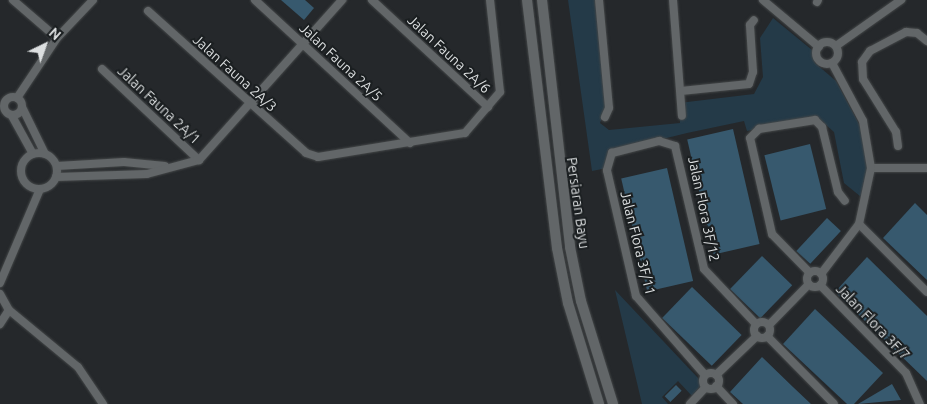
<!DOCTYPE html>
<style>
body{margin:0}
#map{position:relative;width:927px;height:404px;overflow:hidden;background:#25282b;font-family:Ubuntu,sans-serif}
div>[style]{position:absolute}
.green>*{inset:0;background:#243a48}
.building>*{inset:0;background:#37596e;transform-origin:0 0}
.roads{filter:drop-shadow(0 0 1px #444748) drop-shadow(0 0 1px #444748)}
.minor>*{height:8px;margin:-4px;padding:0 4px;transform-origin:4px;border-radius:4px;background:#626668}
.minor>.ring{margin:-4px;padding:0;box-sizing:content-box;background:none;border:8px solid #626668;border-radius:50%}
.secondary>*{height:10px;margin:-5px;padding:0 5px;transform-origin:5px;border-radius:5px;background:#626668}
span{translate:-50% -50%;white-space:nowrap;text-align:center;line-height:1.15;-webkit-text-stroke:4px #1b1f21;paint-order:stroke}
.street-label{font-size:14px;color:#dcdfe0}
.north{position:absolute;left:20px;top:20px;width:50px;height:50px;-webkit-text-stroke:4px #1b1f21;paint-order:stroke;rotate:42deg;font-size:14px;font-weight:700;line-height:20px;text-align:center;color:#dcdfe0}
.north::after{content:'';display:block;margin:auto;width:18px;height:22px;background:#dcdfe0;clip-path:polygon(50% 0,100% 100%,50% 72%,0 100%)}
</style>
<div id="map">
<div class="green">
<i style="clip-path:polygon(568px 0,595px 0,606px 108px,600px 123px,609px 130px,680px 123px,679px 103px,754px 94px,763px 77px,760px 38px,773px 18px,812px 50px,815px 63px,836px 81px,859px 124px,868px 151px,866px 201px,844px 183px,834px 132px,817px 117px,747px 131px,744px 121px,687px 133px,618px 150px,607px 168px,592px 171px)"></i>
<i style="clip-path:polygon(615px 290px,698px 378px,701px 385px,692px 396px,678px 381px,662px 397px,668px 404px,642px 404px)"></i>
</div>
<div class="building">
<i style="clip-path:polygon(281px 0,305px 0,314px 8px,304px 20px)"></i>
<i style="left:733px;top:129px;width:118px;height:47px;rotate:77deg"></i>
<i style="left:810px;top:144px;width:67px;height:47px;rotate:76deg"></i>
<i style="left:667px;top:168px;width:116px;height:47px;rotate:77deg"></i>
<i style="clip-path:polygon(915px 203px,927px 215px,927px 280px,883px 238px)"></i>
<i style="left:827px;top:218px;width:19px;height:45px;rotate:43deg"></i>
<i style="left:762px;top:256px;width:42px;height:46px;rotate:44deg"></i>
<i style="clip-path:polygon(867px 257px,927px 316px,927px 381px,835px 292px)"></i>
<i style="left:692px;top:287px;width:69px;height:43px;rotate:44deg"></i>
<i style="clip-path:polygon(815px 309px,883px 373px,854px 404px,847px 404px,783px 344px)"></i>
<i style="clip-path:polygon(762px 357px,793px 387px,811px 404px,743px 404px,730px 392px)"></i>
<i style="clip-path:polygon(892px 384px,901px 400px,858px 404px)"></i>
<i style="left:676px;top:385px;width:8px;height:16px;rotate:45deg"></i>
</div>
<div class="roads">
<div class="minor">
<i style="left:13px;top:0;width:58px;rotate:40.8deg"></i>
<i style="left:255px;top:0;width:211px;rotate:42.7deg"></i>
<i style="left:372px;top:0;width:158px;rotate:42.7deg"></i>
<i style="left:599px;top:0;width:108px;rotate:84.7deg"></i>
<i style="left:609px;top:108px;width:10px;rotate:114deg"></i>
<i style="left:673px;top:0;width:116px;rotate:85.6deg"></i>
<i style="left:763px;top:0;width:73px;rotate:40deg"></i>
<i style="left:817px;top:2px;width:2px;rotate:-63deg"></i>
<i style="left:148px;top:11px;width:212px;rotate:41.9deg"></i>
<i style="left:306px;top:153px;width:13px;rotate:18deg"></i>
<i style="left:318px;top:157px;width:149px;rotate:-9.3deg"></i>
<i style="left:465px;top:133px;width:54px;rotate:-49.5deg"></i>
<i style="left:500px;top:92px;width:93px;rotate:-96.2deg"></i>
<i class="ring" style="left:816px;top:42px;width:14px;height:14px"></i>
<i style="left:836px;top:46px;width:80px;rotate:-35.3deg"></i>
<i style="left:102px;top:69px;width:133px;rotate:43.2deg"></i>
<i style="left:681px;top:91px;width:68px;rotate:-5.9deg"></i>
<i style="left:749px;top:84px;width:13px;rotate:-72deg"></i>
<i style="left:753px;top:72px;width:47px;rotate:-93.7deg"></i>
<i style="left:750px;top:25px;width:6px;rotate:-51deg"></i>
<i class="ring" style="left:4px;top:97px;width:10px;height:10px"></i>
<i style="left:17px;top:98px;width:72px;rotate:-56.3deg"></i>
<i style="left:57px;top:38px;width:52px;rotate:-46.5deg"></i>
<i style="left:22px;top:107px;width:52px;rotate:63.9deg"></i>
<i style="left:12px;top:116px;width:43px;rotate:61.1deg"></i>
<i style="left:898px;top:146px;width:14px;rotate:-98deg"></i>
<i style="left:896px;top:132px;width:62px;rotate:-121.9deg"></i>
<i style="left:863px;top:79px;width:17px;rotate:-93deg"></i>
<i style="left:862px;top:62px;width:14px;rotate:-54deg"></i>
<i style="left:870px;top:51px;width:41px;rotate:-27.8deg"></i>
<i style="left:906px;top:32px;width:11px;rotate:5deg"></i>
<i style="left:917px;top:33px;width:13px;rotate:39deg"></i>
<i class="ring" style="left:21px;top:153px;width:28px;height:28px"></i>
<i style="left:57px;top:166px;width:67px;rotate:-3.4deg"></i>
<i style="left:124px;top:162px;width:41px;rotate:5.6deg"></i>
<i style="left:871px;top:168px;width:56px"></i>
<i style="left:56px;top:177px;width:91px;rotate:-1.9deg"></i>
<i style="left:147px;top:174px;width:54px;rotate:-15.1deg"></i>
<i style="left:199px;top:160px;width:215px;rotate:-48.2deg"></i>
<i style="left:859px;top:224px;width:96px;rotate:45deg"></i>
<i class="ring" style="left:807px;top:271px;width:8px;height:8px"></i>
<i style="left:810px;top:273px;width:54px;rotate:-134.3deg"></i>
<i style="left:772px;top:234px;width:98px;rotate:-102.9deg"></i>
<i style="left:750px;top:138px;width:13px;rotate:-45deg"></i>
<i style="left:759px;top:129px;width:57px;rotate:-9.1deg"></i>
<i style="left:815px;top:120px;width:10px;rotate:45deg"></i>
<i style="left:822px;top:127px;width:67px;rotate:76.2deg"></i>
<i style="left:838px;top:192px;width:11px;rotate:52deg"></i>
<i style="left:821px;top:274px;width:63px;rotate:-52.8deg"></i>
<i style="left:859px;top:224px;width:57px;rotate:-77.9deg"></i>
<i style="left:871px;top:168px;width:48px;rotate:-99.7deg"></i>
<i style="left:863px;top:121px;width:66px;rotate:-118.1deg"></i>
<i style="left:0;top:283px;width:102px;rotate:-66.9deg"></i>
<i style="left:820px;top:285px;width:123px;rotate:45.7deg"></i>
<i style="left:906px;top:373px;width:34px;rotate:66deg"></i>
<i style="left:0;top:294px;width:18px;rotate:61deg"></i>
<i style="left:9px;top:310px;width:17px;rotate:123deg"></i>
<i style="left:9px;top:310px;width:89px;rotate:39.6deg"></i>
<i style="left:78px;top:367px;width:45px;rotate:56deg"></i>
<i class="ring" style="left:754px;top:322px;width:8px;height:8px"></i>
<i style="left:769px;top:325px;width:57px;rotate:-45.7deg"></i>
<i style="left:767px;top:336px;width:95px;rotate:45.4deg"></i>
<i class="ring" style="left:703px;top:373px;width:8px;height:8px"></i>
<i style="left:705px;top:375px;width:105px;rotate:-131.1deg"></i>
<i style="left:636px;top:296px;width:129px;rotate:-103deg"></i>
<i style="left:607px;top:170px;width:18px;rotate:-74deg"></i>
<i style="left:612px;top:153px;width:49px;rotate:-14.3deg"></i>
<i style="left:659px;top:141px;width:17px;rotate:17deg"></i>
<i style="left:675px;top:146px;width:126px;rotate:76.7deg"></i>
<i style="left:704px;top:269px;width:76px;rotate:46.6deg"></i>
<i style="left:716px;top:375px;width:57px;rotate:-43.6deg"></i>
<i style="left:716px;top:386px;width:25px;rotate:47deg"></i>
<i style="left:690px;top:404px;width:23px;rotate:-47deg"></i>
</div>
<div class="secondary">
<i style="left:527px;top:0;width:250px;rotate:83.1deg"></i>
<i style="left:557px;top:248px;width:56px;rotate:78.7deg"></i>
<i style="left:568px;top:303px;width:106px;rotate:72.9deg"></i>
<i style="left:542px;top:0;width:249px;rotate:83.5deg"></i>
<i style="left:570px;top:247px;width:55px;rotate:78.5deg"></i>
<i style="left:581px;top:301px;width:108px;rotate:72.7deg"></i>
</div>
</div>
<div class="street-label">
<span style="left:449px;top:54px;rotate:43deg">Jalan Fauna 2A/6</span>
<span style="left:341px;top:62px;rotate:43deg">Jalan Fauna 2A/5</span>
<span style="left:235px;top:73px;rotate:42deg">Jalan Fauna 2A/3</span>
<span style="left:159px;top:105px;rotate:43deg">Jalan Fauna 2A/1</span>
<span style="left:578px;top:203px;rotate:82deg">Persiaran Bayu</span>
<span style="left:704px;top:209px;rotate:78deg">Jalan Flora 3F/12</span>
<span style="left:638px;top:243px;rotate:76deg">Jalan Flora 3F/11</span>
<span style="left:873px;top:322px;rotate:46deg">Jalan Flora 3F/7</span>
</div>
<div class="north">N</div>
</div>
